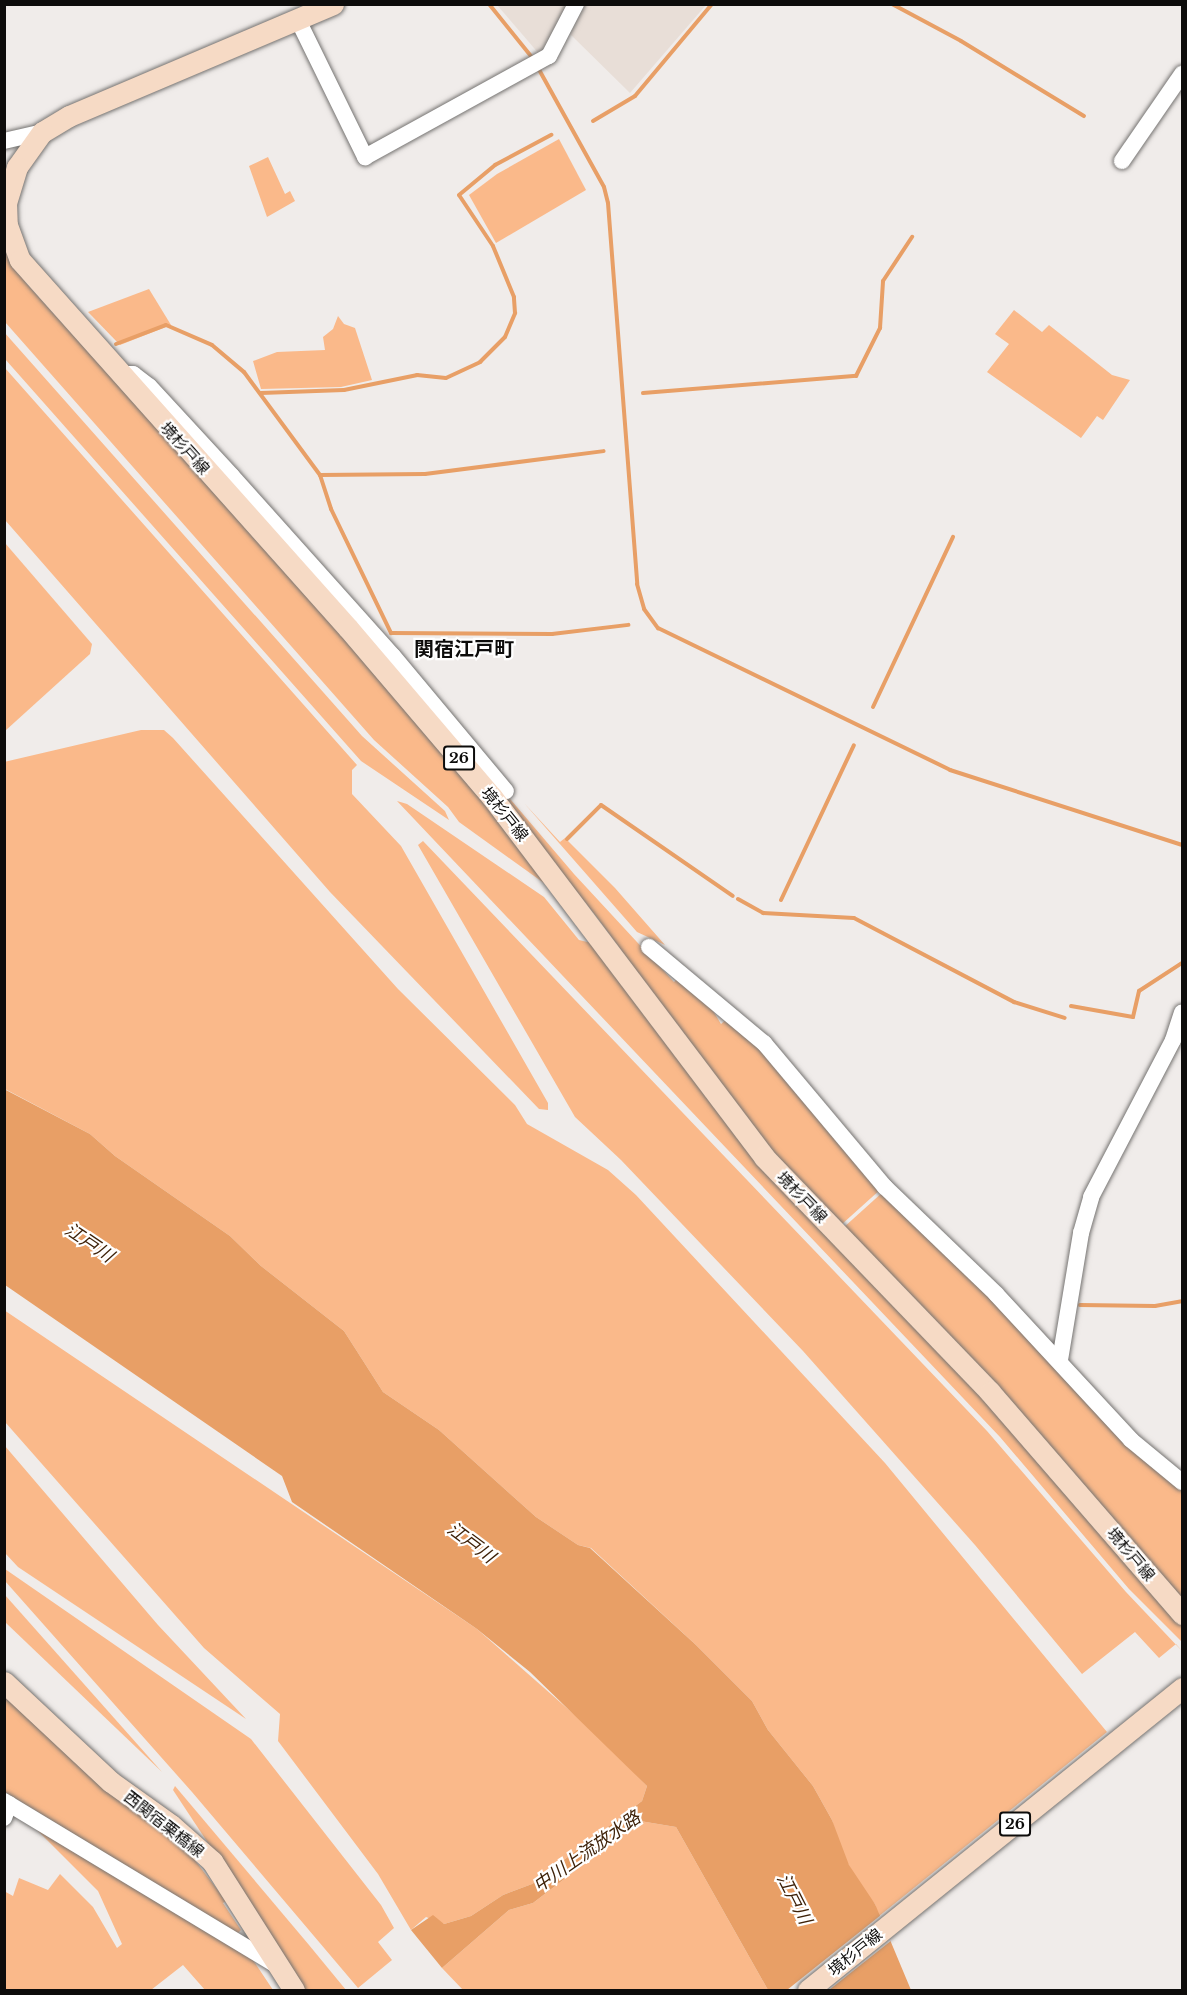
<!DOCTYPE html>
<meta charset="utf-8">
<style>
body{margin:0}
#map{position:relative;width:1187px;height:1995px;overflow:hidden;background:#f0ecea;font-family:"Libre Baskerville","Noto Sans JP",serif}
div>[style]{position:absolute}
.built>*{inset:0;background:#e8ded7}
.green>*{inset:0;background:#fab98a}
.water>*{inset:0;background:#e89f66}
.pier>*{inset:0;background:#f0ecea}
.stream>*{height:4px;margin:-2px;padding:0 2px;transform-origin:2px;border-radius:2px;background:#e89f66}
.roads{filter:drop-shadow(0 0 2px #757371) drop-shadow(0 0 2px #757371)}
.minor>*{height:16px;margin:-8px;padding:0 8px;transform-origin:8px;border-radius:8px;background:#fff}
.major>*{height:21px;margin:-10.5px;padding:0 10.5px;transform-origin:10.5px;border-radius:10.5px;background:#f6dac5}
span{translate:-50% -50%;white-space:nowrap;text-align:center;line-height:1.15;-webkit-text-stroke:4.5px #fff;paint-order:stroke}
.shield-label span{padding:2px 4px;background:#fff;border:2px solid;border-radius:4px;-webkit-text-stroke-width:0}
.shield-label{font-size:15px;color:#0d0c0b;font-weight:700}
.street-label{font-size:16px;color:#0d0c0b}
.water-label{font-size:18px;color:#3e2108;font-style:italic}
.quarter-label{font-size:20px;color:#0d0c0b;font-weight:700}
.frame{position:absolute;inset:0;border:6px solid #0d0c0b;pointer-events:none}
</style>
<div id="map">
<div class="built">
<i style="clip-path:polygon(497px 5px,573px 5px,540px 55px)"></i>
<i style="clip-path:polygon(585px 5px,585px 4px,706px 5px,630px 93px,570px 34px)"></i>
</div>
<div class="green">
<i style="clip-path:polygon(559px 139px,586px 190px,496px 243px,469px 195px,497px 174px)"></i>
<i style="clip-path:polygon(268px 157px,285px 194px,290px 191px,295px 201px,267px 217px,249px 166px)"></i>
<i style="clip-path:polygon(4px 246px,26px 283px,358px 651px,473px 786px,548px 886px,459px 822px,448px 807px,374px 740px,5px 322px)"></i>
<i style="clip-path:polygon(149px 289px,171px 325px,120px 345px,88px 312px)"></i>
<i style="clip-path:polygon(1014px 310px,1042px 332px,1049px 325px,1112px 375px,1130px 380px,1103px 420px,1097px 416px,1081px 438px,987px 372px,1009px 344px,995px 334px)"></i>
<i style="clip-path:polygon(338px 316px,344px 324px,355px 328px,372px 380px,341px 387px,261px 389px,253px 361px,277px 352px,325px 350px,323px 337px,333px 329px)"></i>
<i style="clip-path:polygon(4px 332px,362px 736px,445px 811px,449px 820px,361px 761px,5px 359px)"></i>
<i style="clip-path:polygon(5px 368px,357px 765px,352px 770px,352px 794px,401px 846px,548px 1103px,548px 1110px,539px 1109px,330px 892px,5px 520px)"></i>
<i style="clip-path:polygon(5px 543px,92px 644px,90px 654px,5px 731px)"></i>
<i style="clip-path:polygon(380px 646px,574px 874px,674px 982px,679px 977px,709px 1004px,721px 1024px,728px 1018px,773px 1057px,881px 1189px,841px 1225px,759px 1138px,596px 916px)"></i>
<i style="clip-path:polygon(141px 730px,164px 730px,173px 738px,398px 989px,515px 1105px,527px 1124px,608px 1170px,636px 1195px,885px 1463px,1107px 1732px,878px 1917px,875px 1904px,861px 1888px,838px 1845px,832px 1820px,813px 1786px,768px 1730px,752px 1701px,696px 1645px,591px 1548px,578px 1545px,536px 1517px,439px 1430px,383px 1392px,344px 1331px,261px 1266px,230px 1236px,115px 1156px,90px 1134px,5px 1089px,4px 762px)"></i>
<i style="clip-path:polygon(397px 801px,407px 804px,544px 897px,579px 940px,600px 945px,630px 986px,1181px 1625px,1182px 1642px,1129px 1589px,1000px 1437px)"></i>
<i style="clip-path:polygon(524px 803px,560px 842px,565px 838px,615px 888px,665px 945px,637px 932px)"></i>
<i style="clip-path:polygon(423px 841px,987px 1431px,1126px 1592px,1182px 1651px,1176px 1644px,1159px 1658px,1135px 1632px,1082px 1674px,975px 1545px,803px 1351px,621px 1160px,575px 1117px,418px 845px)"></i>
<i style="clip-path:polygon(884px 1191px,1182px 1488px,1182px 1603px,843px 1228px)"></i>
<i style="clip-path:polygon(4px 1310px,477px 1629px,602px 1739px,647px 1786px,642px 1801px,532px 1884px,503px 1895px,471px 1916px,444px 1924px,426px 1917px,411px 1930px,378px 1874px,278px 1741px,280px 1714px,204px 1648px,5px 1422px)"></i>
<i style="clip-path:polygon(5px 1446px,158px 1625px,246px 1719px,18px 1567px,5px 1553px)"></i>
<i style="clip-path:polygon(5px 1569px,251px 1739px,381px 1905px,394px 1928px,378px 1942px,392px 1960px,358px 1988px,192px 1792px,5px 1581px)"></i>
<i style="clip-path:polygon(5px 1595px,162px 1772px,5px 1622px)"></i>
<i style="clip-path:polygon(4px 1694px,184px 1846px,226px 1901px,223px 1903px,241px 1930px,237px 1934px,5px 1792px)"></i>
<i style="clip-path:polygon(175px 1786px,309px 1945px,346px 1990px,305px 1990px,173px 1790px)"></i>
<i style="clip-path:polygon(640px 1821px,676px 1827px,768px 1990px,463px 1990px,442px 1968px,509px 1910px,533px 1903px)"></i>
<i style="clip-path:polygon(29px 1822px,245px 1948px,273px 1990px,205px 1990px,183px 1965px,151px 1990px,5px 1990px,4px 1891px,13px 1896px,19px 1878px,48px 1890px,60px 1874px,93px 1907px,117px 1948px,122px 1944px,98px 1891px)"></i>
</div>
<div class="water">
<i style="clip-path:polygon(4px 1089px,90px 1134px,115px 1156px,230px 1236px,261px 1266px,344px 1331px,383px 1392px,439px 1430px,536px 1517px,578px 1545px,590px 1548px,696px 1645px,752px 1701px,768px 1730px,813px 1786px,832px 1820px,849px 1865px,875px 1904px,911px 1990px,768px 1990px,676px 1827px,640px 1821px,533px 1903px,509px 1910px,442px 1968px,411px 1930px,433px 1915px,444px 1924px,471px 1916px,503px 1895px,532px 1884px,642px 1801px,647px 1786px,530px 1672px,477px 1629px,292px 1502px,282px 1476px,5px 1285px)"></i>
</div>
<div class="pier">
<i style="clip-path:polygon(881px 1915px,892px 1940px,829px 1990px,787px 1990px)"></i>
</div>
<div class="stream">
<i style="left:489px;top:4px;width:72px;rotate:51.2deg"></i>
<i style="left:892px;top:4px;width:78px;rotate:28.2deg"></i>
<i style="left:961px;top:41px;width:144px;rotate:31.4deg"></i>
<i style="left:537px;top:66px;width:138px;rotate:61deg"></i>
<i style="left:604px;top:187px;width:16px;rotate:76deg"></i>
<i style="left:608px;top:203px;width:382px;rotate:85.6deg"></i>
<i style="left:637px;top:584px;width:26px;rotate:74deg"></i>
<i style="left:644px;top:609px;width:24px;rotate:54deg"></i>
<i style="left:658px;top:628px;width:325px;rotate:25.9deg"></i>
<i style="left:950px;top:770px;width:244px;rotate:17.9deg"></i>
<i style="left:593px;top:121px;width:49px;rotate:-30.8deg"></i>
<i style="left:635px;top:96px;width:120px;rotate:-50.1deg"></i>
<i style="left:116px;top:344px;width:53px;rotate:-20.8deg"></i>
<i style="left:166px;top:325px;width:50px;rotate:23.5deg"></i>
<i style="left:212px;top:345px;width:42px;rotate:40.2deg"></i>
<i style="left:244px;top:372px;width:128px;rotate:53.6deg"></i>
<i style="left:320px;top:475px;width:105px;rotate:-0.5deg"></i>
<i style="left:425px;top:474px;width:180px;rotate:-7.3deg"></i>
<i style="left:261px;top:393px;width:83px;rotate:-2.1deg"></i>
<i style="left:344px;top:390px;width:75px;rotate:-11.6deg"></i>
<i style="left:417px;top:375px;width:29px;rotate:6deg"></i>
<i style="left:446px;top:378px;width:38px;rotate:-25deg"></i>
<i style="left:480px;top:362px;width:35px;rotate:-45deg"></i>
<i style="left:505px;top:337px;width:26px;rotate:-67deg"></i>
<i style="left:515px;top:313px;width:16px;rotate:-94deg"></i>
<i style="left:514px;top:297px;width:55px;rotate:-112.4deg"></i>
<i style="left:493px;top:246px;width:61px;rotate:-123.7deg"></i>
<i style="left:459px;top:195px;width:47px;rotate:-39.8deg"></i>
<i style="left:495px;top:165px;width:64px;rotate:-28.2deg"></i>
<i style="left:643px;top:393px;width:214px;rotate:-4.6deg"></i>
<i style="left:856px;top:376px;width:54px;rotate:-63.4deg"></i>
<i style="left:880px;top:328px;width:47px;rotate:-86.3deg"></i>
<i style="left:883px;top:281px;width:53px;rotate:-56.6deg"></i>
<i style="left:320px;top:475px;width:36px;rotate:72deg"></i>
<i style="left:331px;top:509px;width:138px;rotate:64.2deg"></i>
<i style="left:391px;top:633px;width:161px;rotate:0.4deg"></i>
<i style="left:552px;top:634px;width:77px;rotate:-6.8deg"></i>
<i style="left:873px;top:707px;width:188px;rotate:-64.8deg"></i>
<i style="left:567px;top:839px;width:48px;rotate:-45deg"></i>
<i style="left:601px;top:805px;width:160px;rotate:34.6deg"></i>
<i style="left:738px;top:899px;width:29px;rotate:29deg"></i>
<i style="left:763px;top:913px;width:91px;rotate:3.1deg"></i>
<i style="left:854px;top:918px;width:181px;rotate:27.7deg"></i>
<i style="left:1014px;top:1002px;width:53px;rotate:17.4deg"></i>
<i style="left:781px;top:900px;width:171px;rotate:-64.8deg"></i>
<i style="left:1071px;top:1006px;width:63px;rotate:10.1deg"></i>
<i style="left:1133px;top:1017px;width:27px;rotate:-77deg"></i>
<i style="left:1139px;top:991px;width:51px;rotate:-33.1deg"></i>
<i style="left:1080px;top:1305px;width:75px;rotate:0.8deg"></i>
<i style="left:1155px;top:1306px;width:27px;rotate:-10deg"></i>
</div>
<div class="roads">
<div class="minor">
<i style="left:298px;top:20px;width:153px;rotate:63.9deg"></i>
<i style="left:365px;top:157px;width:210px;rotate:-28.8deg"></i>
<i style="left:549px;top:56px;width:59px;rotate:-62.6deg"></i>
<i style="left:4px;top:141px;width:39px;rotate:-13deg"></i>
<i style="left:1122px;top:161px;width:106px;rotate:-55.4deg"></i>
<i style="left:122px;top:374px;width:11px"></i>
<i style="left:133px;top:374px;width:20px;rotate:37deg"></i>
<i style="left:149px;top:386px;width:122px;rotate:47.3deg"></i>
<i style="left:232px;top:476px;width:241px;rotate:48.2deg"></i>
<i style="left:393px;top:656px;width:176px;rotate:50.1deg"></i>
<i style="left:649px;top:947px;width:150px;rotate:39.9deg"></i>
<i style="left:764px;top:1043px;width:188px;rotate:50deg"></i>
<i style="left:885px;top:1187px;width:154px;rotate:43.9deg"></i>
<i style="left:996px;top:1294px;width:199px;rotate:47.2deg"></i>
<i style="left:1131px;top:1440px;width:66px;rotate:39.5deg"></i>
<i style="left:1060px;top:1360px;width:129px;rotate:-80.6deg"></i>
<i style="left:1081px;top:1233px;width:37px;rotate:-74deg"></i>
<i style="left:1091px;top:1197px;width:177px;rotate:-62.4deg"></i>
<i style="left:1173px;top:1040px;width:29px;rotate:-72deg"></i>
<i style="left:4px;top:1801px;width:318px;rotate:31.1deg"></i>
<i style="left:4px;top:1818px;width:15px;rotate:-70deg"></i>
</div>
<div class="major">
<i style="left:333px;top:4px;width:287px;rotate:157deg"></i>
<i style="left:69px;top:116px;width:31px;rotate:149deg"></i>
<i style="left:42px;top:132px;width:43px;rotate:125.5deg"></i>
<i style="left:17px;top:167px;width:37px;rotate:107deg"></i>
<i style="left:6px;top:202px;width:23px;rotate:88deg"></i>
<i style="left:7px;top:225px;width:37px;rotate:70deg"></i>
<i style="left:20px;top:260px;width:493px;rotate:48.3deg"></i>
<i style="left:348px;top:628px;width:222px;rotate:49.6deg"></i>
<i style="left:492px;top:797px;width:451px;rotate:52.9deg"></i>
<i style="left:764px;top:1157px;width:326px;rotate:46.1deg"></i>
<i style="left:990px;top:1392px;width:294px;rotate:49.1deg"></i>
<i style="left:4px;top:1682px;width:146px;rotate:43.1deg"></i>
<i style="left:111px;top:1782px;width:74px;rotate:35.6deg"></i>
<i style="left:171px;top:1825px;width:55px;rotate:41.3deg"></i>
<i style="left:212px;top:1861px;width:153px;rotate:57.6deg"></i>
<i style="left:808px;top:1990px;width:481px;rotate:-38.9deg"></i>
</div>
</div>
<div class="shield-label">
<span style="left:459px;top:758px">26</span>
<span style="left:1015px;top:1824px">26</span>
</div>
<div class="street-label">
<span style="left:185px;top:448px;rotate:48deg">境杉戸線</span>
<span style="left:505px;top:814px;rotate:51deg">境杉戸線</span>
<span style="left:802px;top:1197px;rotate:46deg">境杉戸線</span>
<span style="left:1131px;top:1554px;rotate:50deg">境杉戸線</span>
<span style="left:164px;top:1824px;rotate:38deg">西関宿栗橋線</span>
<span style="left:855px;top:1952px;rotate:-39deg">境杉戸線</span>
</div>
<div class="water-label">
<span style="left:89px;top:1243px;rotate:34deg">江戸川</span>
<span style="left:471px;top:1543px;rotate:37deg">江戸川</span>
<span style="left:587px;top:1852px;rotate:-35deg">中川上流放水路</span>
<span style="left:794px;top:1899px;rotate:63deg">江戸川</span>
</div>
<div class="quarter-label">
<span style="left:464px;top:649px">関宿江戸町</span>
</div>
<div class="frame"></div>
</div>
